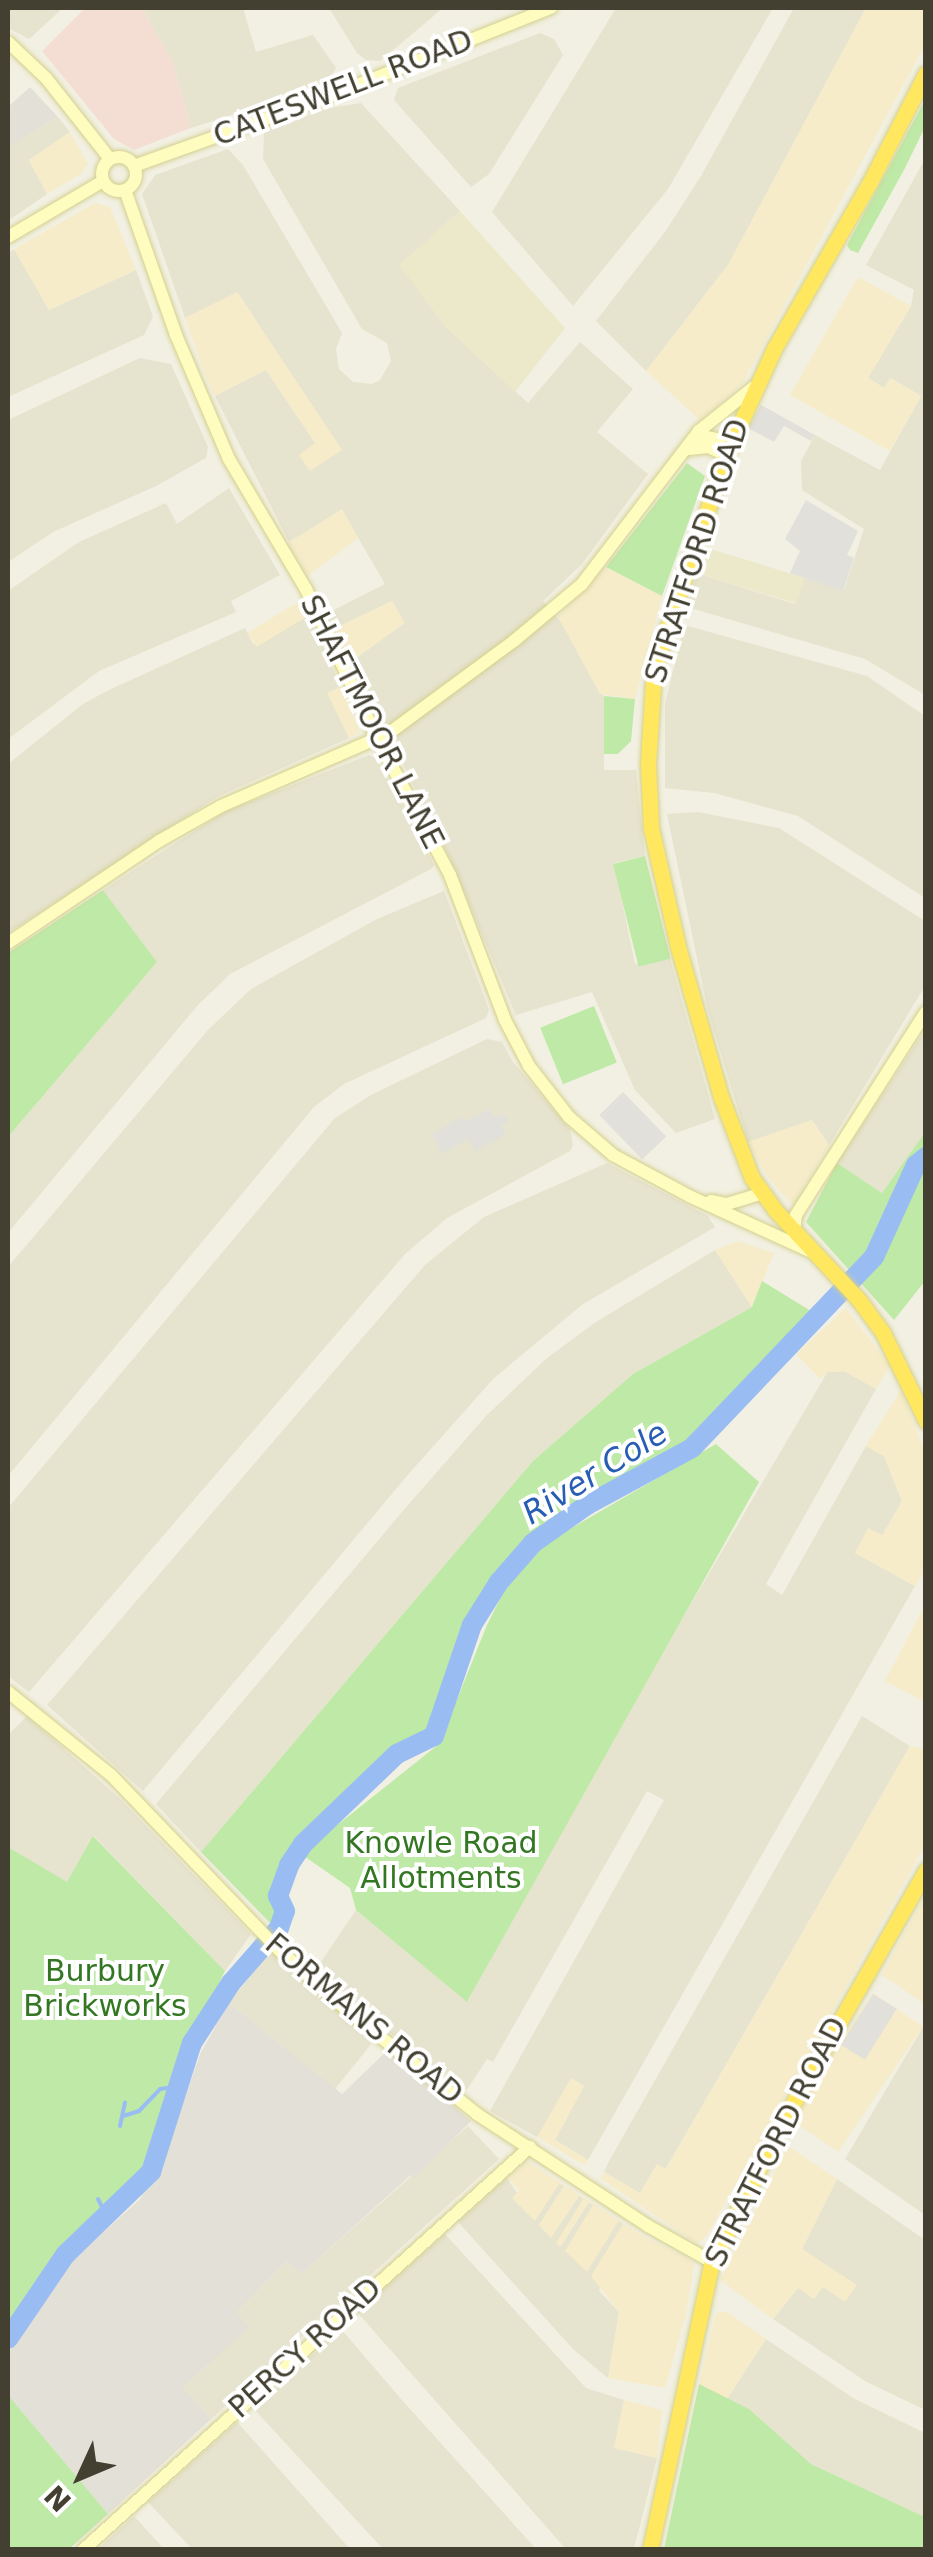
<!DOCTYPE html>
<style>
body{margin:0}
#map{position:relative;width:933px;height:2557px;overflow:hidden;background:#f2f0e2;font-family:"DejaVu Sans",sans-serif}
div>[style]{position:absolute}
.residential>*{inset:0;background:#e6e3cf}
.commercial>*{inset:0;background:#f6ecca;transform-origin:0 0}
.industrial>*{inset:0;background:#e3e0d7}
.education>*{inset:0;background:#ece9ca;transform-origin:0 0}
.medical>*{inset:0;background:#f4ded4}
.green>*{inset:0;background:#bfe9a7;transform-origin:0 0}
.parking>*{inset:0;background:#e2e0db;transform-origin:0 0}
.stream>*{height:4px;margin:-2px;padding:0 2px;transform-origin:2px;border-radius:2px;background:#99bdf3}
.river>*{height:20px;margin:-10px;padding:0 10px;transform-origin:10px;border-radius:10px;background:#99bdf3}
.roads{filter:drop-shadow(0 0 2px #d4d08e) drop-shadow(0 0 2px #d4d08e)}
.secondary>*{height:12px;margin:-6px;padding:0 6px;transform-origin:6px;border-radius:6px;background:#fffcbf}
.secondary>.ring{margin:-6px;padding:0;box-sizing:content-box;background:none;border:12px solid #fffcbf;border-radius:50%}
.highway>*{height:15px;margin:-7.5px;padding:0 7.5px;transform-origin:7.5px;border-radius:7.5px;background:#ffe860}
span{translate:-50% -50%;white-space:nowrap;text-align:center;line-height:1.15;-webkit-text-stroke:8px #fff;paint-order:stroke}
.street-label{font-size:30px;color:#434032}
.park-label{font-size:30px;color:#337723}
.water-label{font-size:32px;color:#275eb4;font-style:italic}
.frame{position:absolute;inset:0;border:10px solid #434032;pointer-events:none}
.north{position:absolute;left:30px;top:2427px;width:100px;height:100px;-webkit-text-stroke:8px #fff;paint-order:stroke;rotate:226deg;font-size:28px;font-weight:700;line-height:40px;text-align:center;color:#434032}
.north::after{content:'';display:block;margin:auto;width:35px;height:45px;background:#434032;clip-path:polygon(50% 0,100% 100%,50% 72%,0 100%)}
</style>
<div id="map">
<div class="residential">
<i style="clip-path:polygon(8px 8px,63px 8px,29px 39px,8px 28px)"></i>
<i style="clip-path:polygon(142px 8px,243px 8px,256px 52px,313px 35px,336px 68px,327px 84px,191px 128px,173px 63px)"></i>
<i style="clip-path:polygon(329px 8px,443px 8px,380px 61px,366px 60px,357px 53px)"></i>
<i style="clip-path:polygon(616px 8px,773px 8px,668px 189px,573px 306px,492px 212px)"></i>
<i style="clip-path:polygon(794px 8px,866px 8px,728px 265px,646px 371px,596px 321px,665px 232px,701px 176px)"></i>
<i style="clip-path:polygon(540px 33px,554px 39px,563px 55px,489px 174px,471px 187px,394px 100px,398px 88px)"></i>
<i style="clip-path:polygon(361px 103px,460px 211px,400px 265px,446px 327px,528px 403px,580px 342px,633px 389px,597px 432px,648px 474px,582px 564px,543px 601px,563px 624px,604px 696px,604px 770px,636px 770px,645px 856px,614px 863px,635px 964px,670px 959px,715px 1119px,676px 1133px,635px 1090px,592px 992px,516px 1015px,452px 863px,352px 661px,404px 623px,392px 601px,336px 628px,328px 613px,385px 584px,342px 510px,289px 542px,215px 396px,266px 370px,316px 444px,341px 451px,238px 293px,185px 318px,142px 194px,155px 175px,228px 149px,243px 165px,342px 333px,336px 349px,339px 369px,353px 382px,372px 384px,380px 380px,391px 361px,387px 343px,362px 329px,263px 159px,264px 131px,330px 108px)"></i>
<i style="clip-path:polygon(58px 117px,70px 132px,29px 160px,47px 194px,8px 221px,8px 147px)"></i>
<i style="clip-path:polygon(925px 159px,925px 695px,865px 659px,687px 607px,697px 573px,795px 604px,804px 578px,844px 590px,864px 529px,802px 490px,801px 461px,815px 435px,880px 470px,921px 396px,891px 378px,884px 388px,868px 378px,911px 306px,914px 290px,866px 265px)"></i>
<i style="clip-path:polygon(14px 249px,49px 310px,136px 270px,153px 317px,144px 335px,8px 397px,8px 253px)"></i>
<i style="clip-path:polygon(140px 358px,171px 364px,208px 447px,206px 458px,156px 486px,53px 532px,8px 562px,8px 420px)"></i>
<i style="clip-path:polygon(229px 488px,280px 575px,231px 601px,236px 612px,99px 671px,8px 739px,8px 591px,79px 542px,166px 503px,177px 524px)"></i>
<i style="clip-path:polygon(309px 616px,341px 687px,328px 693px,349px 738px,217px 797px,8px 933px,8px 764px,83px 704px,109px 690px,245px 628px,253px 644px)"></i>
<i style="clip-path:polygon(684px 625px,867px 676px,925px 716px,925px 898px,798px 816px,714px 793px,665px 788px,665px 704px)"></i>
<i style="clip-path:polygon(369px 755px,377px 759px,434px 865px,431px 869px,230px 974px,197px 1006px,8px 1233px,8px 1137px,157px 962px,103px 890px,224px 812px)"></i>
<i style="clip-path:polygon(698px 812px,779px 828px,925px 921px,925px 986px,829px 1145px,812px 1120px,748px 1142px,708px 1011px,667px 814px)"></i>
<i style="clip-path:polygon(444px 891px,489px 1010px,486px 1018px,344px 1084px,314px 1107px,8px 1476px,8px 1267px,208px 1030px,251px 989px,377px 919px)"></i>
<i style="clip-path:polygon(925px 1030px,925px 1132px,882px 1193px,837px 1163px)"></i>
<i style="clip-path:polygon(487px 1039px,502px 1042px,513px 1062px,570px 1129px,573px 1145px,570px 1151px,447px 1218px,405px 1254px,29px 1692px,8px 1676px,8px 1508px,335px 1118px,371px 1095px)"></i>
<i style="clip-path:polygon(607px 1163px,708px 1216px,715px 1227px,583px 1304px,494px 1378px,406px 1477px,143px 1791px,47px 1705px,425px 1265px,484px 1217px)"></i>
<i style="clip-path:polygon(715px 1250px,752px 1307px,633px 1374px,533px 1461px,201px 1852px,156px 1804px,402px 1512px,486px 1416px,547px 1358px,596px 1322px)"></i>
<i style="clip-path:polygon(828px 1371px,846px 1372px,876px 1389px,766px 1584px,782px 1595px,866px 1446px,884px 1456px,902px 1501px,882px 1536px,855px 1553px,915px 1586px,588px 2160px,555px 2140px,584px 2086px,572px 2079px,537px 2137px,490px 2111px,664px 1800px,647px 1791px,493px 2062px,487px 2059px,468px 2088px,463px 2092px,384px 2028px,335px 2089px,229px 2003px,273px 1947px,308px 1981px,356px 1910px,468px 2001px,614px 1735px)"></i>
<i style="clip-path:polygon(27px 1716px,119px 1798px,251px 1934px,225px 1971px,94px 1836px,67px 1883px,8px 1847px,8px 1735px)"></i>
<i style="clip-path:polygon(862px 1716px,910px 1746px,665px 2170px,657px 2165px,640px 2193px,604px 2172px,608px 2163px)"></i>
<i style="clip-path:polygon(923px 2027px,926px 2029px,925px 2215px,845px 2159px)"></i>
<i style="clip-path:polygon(468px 2126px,499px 2159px,211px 2419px,183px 2387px,248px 2327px,235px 2312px,287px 2261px,301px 2274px)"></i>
<i style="clip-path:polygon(513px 2172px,507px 2178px,535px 2220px,559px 2183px,564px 2186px,539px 2225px,551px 2237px,579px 2196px,584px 2199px,557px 2242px,561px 2246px,589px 2202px,594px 2205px,586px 2271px,618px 2221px,624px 2224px,599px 2291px,619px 2312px,608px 2378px,574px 2350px,458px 2222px)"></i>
<i style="clip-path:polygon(837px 2179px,925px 2240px,925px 2410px,865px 2381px,773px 2319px,798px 2288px,857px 2286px,802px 2249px)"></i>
<i style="clip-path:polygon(445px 2234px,586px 2388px,624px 2400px,614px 2448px,657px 2458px,634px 2549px,565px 2548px,357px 2312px)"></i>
<i style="clip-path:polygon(341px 2329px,401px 2399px,536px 2549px,383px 2549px,254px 2409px)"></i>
<i style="clip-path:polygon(766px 2339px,853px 2398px,925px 2433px,925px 2517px,811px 2464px,749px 2409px,727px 2399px)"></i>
<i style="clip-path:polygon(237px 2422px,262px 2450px,350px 2549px,192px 2549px,148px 2502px)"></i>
<i style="clip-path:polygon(134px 2516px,164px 2549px,98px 2549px)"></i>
</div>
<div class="commercial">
<i style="clip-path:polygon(866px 8px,925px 8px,925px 45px,742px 384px,700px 420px,646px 371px,728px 265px)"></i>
<i style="clip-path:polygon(70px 132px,88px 164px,81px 174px,47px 194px,29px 160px)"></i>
<i style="clip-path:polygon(95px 203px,110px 207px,136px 270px,49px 310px,14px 249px)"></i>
<i style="clip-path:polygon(858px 277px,911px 306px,868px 378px,884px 388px,890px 378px,921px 396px,890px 451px,790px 395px)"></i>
<i style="clip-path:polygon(237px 292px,342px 450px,310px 471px,299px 455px,315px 443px,266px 370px,215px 396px,207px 380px,185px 318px)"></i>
<i style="clip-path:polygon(342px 509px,358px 538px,308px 576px,288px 543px)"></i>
<i style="clip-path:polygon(606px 567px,662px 596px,635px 699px,600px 694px,558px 617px)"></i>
<i style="left:300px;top:601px;width:17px;height:61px;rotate:59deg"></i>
<i style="clip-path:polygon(392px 601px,405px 623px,352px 661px,336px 628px)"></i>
<i style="clip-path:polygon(341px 687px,360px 732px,349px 738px,327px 693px)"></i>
<i style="clip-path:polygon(812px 1120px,829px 1145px,793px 1206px,767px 1176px,748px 1142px)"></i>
<i style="clip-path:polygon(738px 1241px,774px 1253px,752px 1307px,715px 1250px)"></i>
<i style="clip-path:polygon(846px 1308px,890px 1366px,876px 1389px,846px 1372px,828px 1372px,820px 1379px,796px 1354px)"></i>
<i style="clip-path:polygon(901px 1390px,925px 1452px,925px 1569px,915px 1586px,855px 1553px,868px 1528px,883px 1535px,902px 1501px,884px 1456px,866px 1446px)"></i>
<i style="clip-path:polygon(925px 1605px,925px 1702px,885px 1681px)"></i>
<i style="clip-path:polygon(910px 1746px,925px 1749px,925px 1845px,706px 2237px,698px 2243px,691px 2240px,600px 2178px,604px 2172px,640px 2193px,657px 2164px,666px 2169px)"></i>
<i style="clip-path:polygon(925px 1895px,925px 2004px,882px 1975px)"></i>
<i style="left:873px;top:1993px;width:60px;height:151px;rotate:34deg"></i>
<i style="clip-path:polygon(571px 2078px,584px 2086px,555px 2140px,588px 2160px,584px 2165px,537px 2137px)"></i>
<i style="clip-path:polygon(788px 2146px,837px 2179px,802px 2249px,857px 2285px,845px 2302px,823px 2287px,814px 2299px,798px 2288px,773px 2319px,720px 2280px)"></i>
<i style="clip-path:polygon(527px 2161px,644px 2237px,691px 2260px,694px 2267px,686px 2314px,665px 2388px,608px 2378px,619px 2312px,591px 2276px,623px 2224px,618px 2222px,587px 2272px,565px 2251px,593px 2205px,588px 2203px,560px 2247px,556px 2243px,583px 2199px,579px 2196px,551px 2238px,539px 2225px,564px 2186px,559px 2184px,535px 2221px,512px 2198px,519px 2190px,507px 2178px)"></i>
<i style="clip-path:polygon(726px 2311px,766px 2339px,727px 2399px,699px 2384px,716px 2313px)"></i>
<i style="clip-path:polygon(624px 2400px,662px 2410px,657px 2458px,614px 2448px)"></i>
</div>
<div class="industrial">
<i style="clip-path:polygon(30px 87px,58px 117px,8px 147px,8px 107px)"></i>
<i style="clip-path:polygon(229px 2003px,342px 2094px,389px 2049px,471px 2121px,414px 2178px,411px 2175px,301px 2274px,287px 2261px,236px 2312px,249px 2327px,183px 2387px,211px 2419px,108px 2514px,8px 2395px,8px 2354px,63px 2269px,140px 2199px,173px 2131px,201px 2052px)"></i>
</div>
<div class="education">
<i style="clip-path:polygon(460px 211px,565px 328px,515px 392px,446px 327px,399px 265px)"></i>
<i style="left:704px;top:547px;width:105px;height:27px;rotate:17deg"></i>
</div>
<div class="medical">
<i style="clip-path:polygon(85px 8px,142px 8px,173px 63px,191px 128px,134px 150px,114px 139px,42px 51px)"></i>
</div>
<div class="green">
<i style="clip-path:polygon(925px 100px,925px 127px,905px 168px,858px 253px,850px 250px,847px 245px)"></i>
<i style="clip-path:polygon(687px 463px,705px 476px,662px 596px,606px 567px)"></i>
<i style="clip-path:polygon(604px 696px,635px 699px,631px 741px,618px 754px,604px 754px)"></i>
<i style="left:645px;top:856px;width:106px;height:33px;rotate:76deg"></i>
<i style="clip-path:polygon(103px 890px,157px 962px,8px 1137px,8px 953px)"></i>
<i style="left:594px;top:1006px;width:61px;height:58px;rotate:68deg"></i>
<i style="clip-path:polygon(925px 1132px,925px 1281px,894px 1320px,806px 1222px,837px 1163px,882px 1193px)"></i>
<i style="clip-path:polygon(762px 1281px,819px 1316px,692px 1448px,587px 1505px,533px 1543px,499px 1582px,472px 1625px,434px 1736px,397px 1754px,303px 1844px,282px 1879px,278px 1896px,285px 1911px,279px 1928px,272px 1925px,201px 1852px,533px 1461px,633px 1374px,752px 1307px)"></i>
<i style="clip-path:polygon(716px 1444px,759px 1482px,467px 2002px,356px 1910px,350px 1888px,301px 1854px,439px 1744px,487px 1625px,508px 1583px,539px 1547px)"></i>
<i style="clip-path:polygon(93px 1836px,225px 1971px,178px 2070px,149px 2170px,64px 2254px,8px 2334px,8px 1847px,67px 1882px)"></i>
<i style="clip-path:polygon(699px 2384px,749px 2409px,811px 2464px,925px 2517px,925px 2549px,664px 2549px)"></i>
<i style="clip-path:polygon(8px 2395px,108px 2514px,69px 2549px,8px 2549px)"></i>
</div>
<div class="parking">
<i style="clip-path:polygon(761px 405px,815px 435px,811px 441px,784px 426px,774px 442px,748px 428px)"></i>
<i style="clip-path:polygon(806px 500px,858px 531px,847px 555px,854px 558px,843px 591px,790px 573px,800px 551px,785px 539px)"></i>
<i style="left:623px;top:1092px;width:62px;height:33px;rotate:46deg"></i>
<i style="clip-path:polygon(489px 1109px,494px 1118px,504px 1114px,508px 1121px,501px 1126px,505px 1135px,475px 1151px,468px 1139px,442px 1154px,432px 1134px,461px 1117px,465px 1121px)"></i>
<i style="left:873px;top:1994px;width:28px;height:60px;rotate:32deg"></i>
</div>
<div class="stream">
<i style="left:123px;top:2116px;width:17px;rotate:-17deg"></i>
<i style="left:139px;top:2111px;width:30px;rotate:-46deg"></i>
<i style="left:160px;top:2089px;width:15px;rotate:-8deg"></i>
<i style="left:120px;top:2126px;width:24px;rotate:-78deg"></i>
<i style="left:98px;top:2199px;width:20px;rotate:63deg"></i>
</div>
<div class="river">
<i style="left:8px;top:2339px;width:102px;rotate:-55.8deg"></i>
<i style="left:65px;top:2255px;width:120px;rotate:-44deg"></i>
<i style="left:151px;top:2172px;width:135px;rotate:-72.4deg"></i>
<i style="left:192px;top:2043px;width:72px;rotate:-57deg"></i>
<i style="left:231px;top:1983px;width:73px;rotate:-48.9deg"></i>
<i style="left:279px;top:1928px;width:18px;rotate:-71deg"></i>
<i style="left:285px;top:1911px;width:17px;rotate:-115deg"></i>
<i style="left:278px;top:1896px;width:33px;rotate:-70deg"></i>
<i style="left:289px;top:1865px;width:25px;rotate:-56deg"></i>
<i style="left:303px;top:1844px;width:130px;rotate:-43.8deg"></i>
<i style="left:397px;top:1754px;width:41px;rotate:-25.9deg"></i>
<i style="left:434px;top:1736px;width:117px;rotate:-71.1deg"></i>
<i style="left:472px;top:1625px;width:51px;rotate:-57.9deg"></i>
<i style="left:499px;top:1582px;width:52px;rotate:-48.9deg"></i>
<i style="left:533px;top:1543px;width:66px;rotate:-35.1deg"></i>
<i style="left:587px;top:1505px;width:119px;rotate:-28.5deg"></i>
<i style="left:692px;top:1448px;width:264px;rotate:-46.4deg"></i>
<i style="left:874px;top:1257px;width:101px;rotate:-65.5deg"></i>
<i style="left:916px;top:1165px;width:13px;rotate:-39deg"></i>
</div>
<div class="roads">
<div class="secondary">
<i style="left:8px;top:42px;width:52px;rotate:43.5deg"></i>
<i style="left:46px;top:78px;width:103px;rotate:51.7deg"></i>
<i class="ring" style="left:102px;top:157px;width:22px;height:22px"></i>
<i style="left:134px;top:166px;width:210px;rotate:-19.7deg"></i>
<i style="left:332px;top:95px;width:236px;rotate:-21.7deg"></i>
<i style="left:125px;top:190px;width:154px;rotate:70.6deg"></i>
<i style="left:176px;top:335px;width:135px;rotate:66.9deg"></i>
<i style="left:229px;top:459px;width:151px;rotate:59.4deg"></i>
<i style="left:306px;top:589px;width:167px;rotate:64.5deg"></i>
<i style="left:378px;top:740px;width:153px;rotate:61.9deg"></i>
<i style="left:450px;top:875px;width:155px;rotate:69.2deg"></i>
<i style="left:505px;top:1020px;width:52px;rotate:62.4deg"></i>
<i style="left:529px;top:1066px;width:65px;rotate:51.9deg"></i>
<i style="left:569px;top:1117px;width:58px;rotate:40.8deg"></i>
<i style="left:613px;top:1155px;width:86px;rotate:28.3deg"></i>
<i style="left:689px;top:1196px;width:135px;rotate:24.5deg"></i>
<i style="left:8px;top:237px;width:110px;rotate:-30.5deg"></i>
<i style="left:692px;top:444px;width:14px;rotate:-36deg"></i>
<i style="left:703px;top:436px;width:29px;rotate:12deg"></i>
<i style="left:690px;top:449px;width:18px;rotate:-6deg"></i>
<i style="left:708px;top:447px;width:20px;rotate:24deg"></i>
<i style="left:8px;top:943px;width:182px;rotate:-34deg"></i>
<i style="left:159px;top:841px;width:71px;rotate:-29.4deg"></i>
<i style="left:221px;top:806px;width:183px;rotate:-23.5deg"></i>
<i style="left:389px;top:733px;width:157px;rotate:-36.4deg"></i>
<i style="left:515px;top:640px;width:87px;rotate:-39.9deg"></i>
<i style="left:582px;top:584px;width:193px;rotate:-52.6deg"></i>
<i style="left:699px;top:431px;width:70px;rotate:-38.7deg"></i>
<i style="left:711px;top:1201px;width:16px;rotate:11deg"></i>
<i style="left:727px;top:1204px;width:37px;rotate:-17deg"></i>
<i style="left:794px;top:1231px;width:16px;rotate:-83deg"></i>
<i style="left:796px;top:1215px;width:241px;rotate:-57.4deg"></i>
<i style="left:8px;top:1692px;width:132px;rotate:38.9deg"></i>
<i style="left:111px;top:1775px;width:243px;rotate:46.2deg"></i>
<i style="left:279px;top:1950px;width:92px;rotate:41.5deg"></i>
<i style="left:348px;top:2011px;width:165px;rotate:38.6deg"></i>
<i style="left:477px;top:2114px;width:204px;rotate:33.2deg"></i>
<i style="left:648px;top:2226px;width:73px;rotate:29.4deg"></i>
<i style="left:83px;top:2550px;width:602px;rotate:-42.04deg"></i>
</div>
<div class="highway">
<i style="left:926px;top:73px;width:123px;rotate:117.2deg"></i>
<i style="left:870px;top:182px;width:193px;rotate:119.9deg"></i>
<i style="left:774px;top:349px;width:116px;rotate:114.4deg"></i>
<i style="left:726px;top:455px;width:225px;rotate:108.7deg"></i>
<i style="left:654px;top:668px;width:96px;rotate:93.6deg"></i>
<i style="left:648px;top:764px;width:64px;rotate:87.3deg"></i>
<i style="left:651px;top:828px;width:122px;rotate:77.2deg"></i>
<i style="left:678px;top:947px;width:156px;rotate:74deg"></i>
<i style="left:721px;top:1097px;width:87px;rotate:69.1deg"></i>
<i style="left:752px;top:1178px;width:39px;rotate:54deg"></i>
<i style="left:775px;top:1210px;width:123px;rotate:47deg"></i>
<i style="left:859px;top:1300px;width:41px;rotate:54deg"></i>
<i style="left:883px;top:1333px;width:98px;rotate:64deg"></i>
<i style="left:650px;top:2550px;width:295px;rotate:-77.9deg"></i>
<i style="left:712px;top:2262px;width:150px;rotate:-63.4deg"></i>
<i style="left:779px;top:2128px;width:297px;rotate:-60.3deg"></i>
</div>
</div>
<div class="street-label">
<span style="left:343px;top:88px;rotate:-21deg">CATESWELL ROAD</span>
<span style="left:697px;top:551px;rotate:-72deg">STRATFORD ROAD</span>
<span style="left:372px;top:722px;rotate:63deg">SHAFTMOOR LANE</span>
<span style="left:364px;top:2019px;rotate:40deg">FORMANS ROAD</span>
<span style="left:776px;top:2142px;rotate:-63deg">STRATFORD ROAD</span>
<span style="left:305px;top:2348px;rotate:-42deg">PERCY ROAD</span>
</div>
<div class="park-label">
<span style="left:441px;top:1860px">Knowle Road<br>Allotments</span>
<span style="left:105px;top:1988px">Burbury<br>Brickworks</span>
</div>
<div class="water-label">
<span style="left:595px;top:1473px;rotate:-32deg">River Cole</span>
</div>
<div class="frame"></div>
<div class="north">N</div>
</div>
